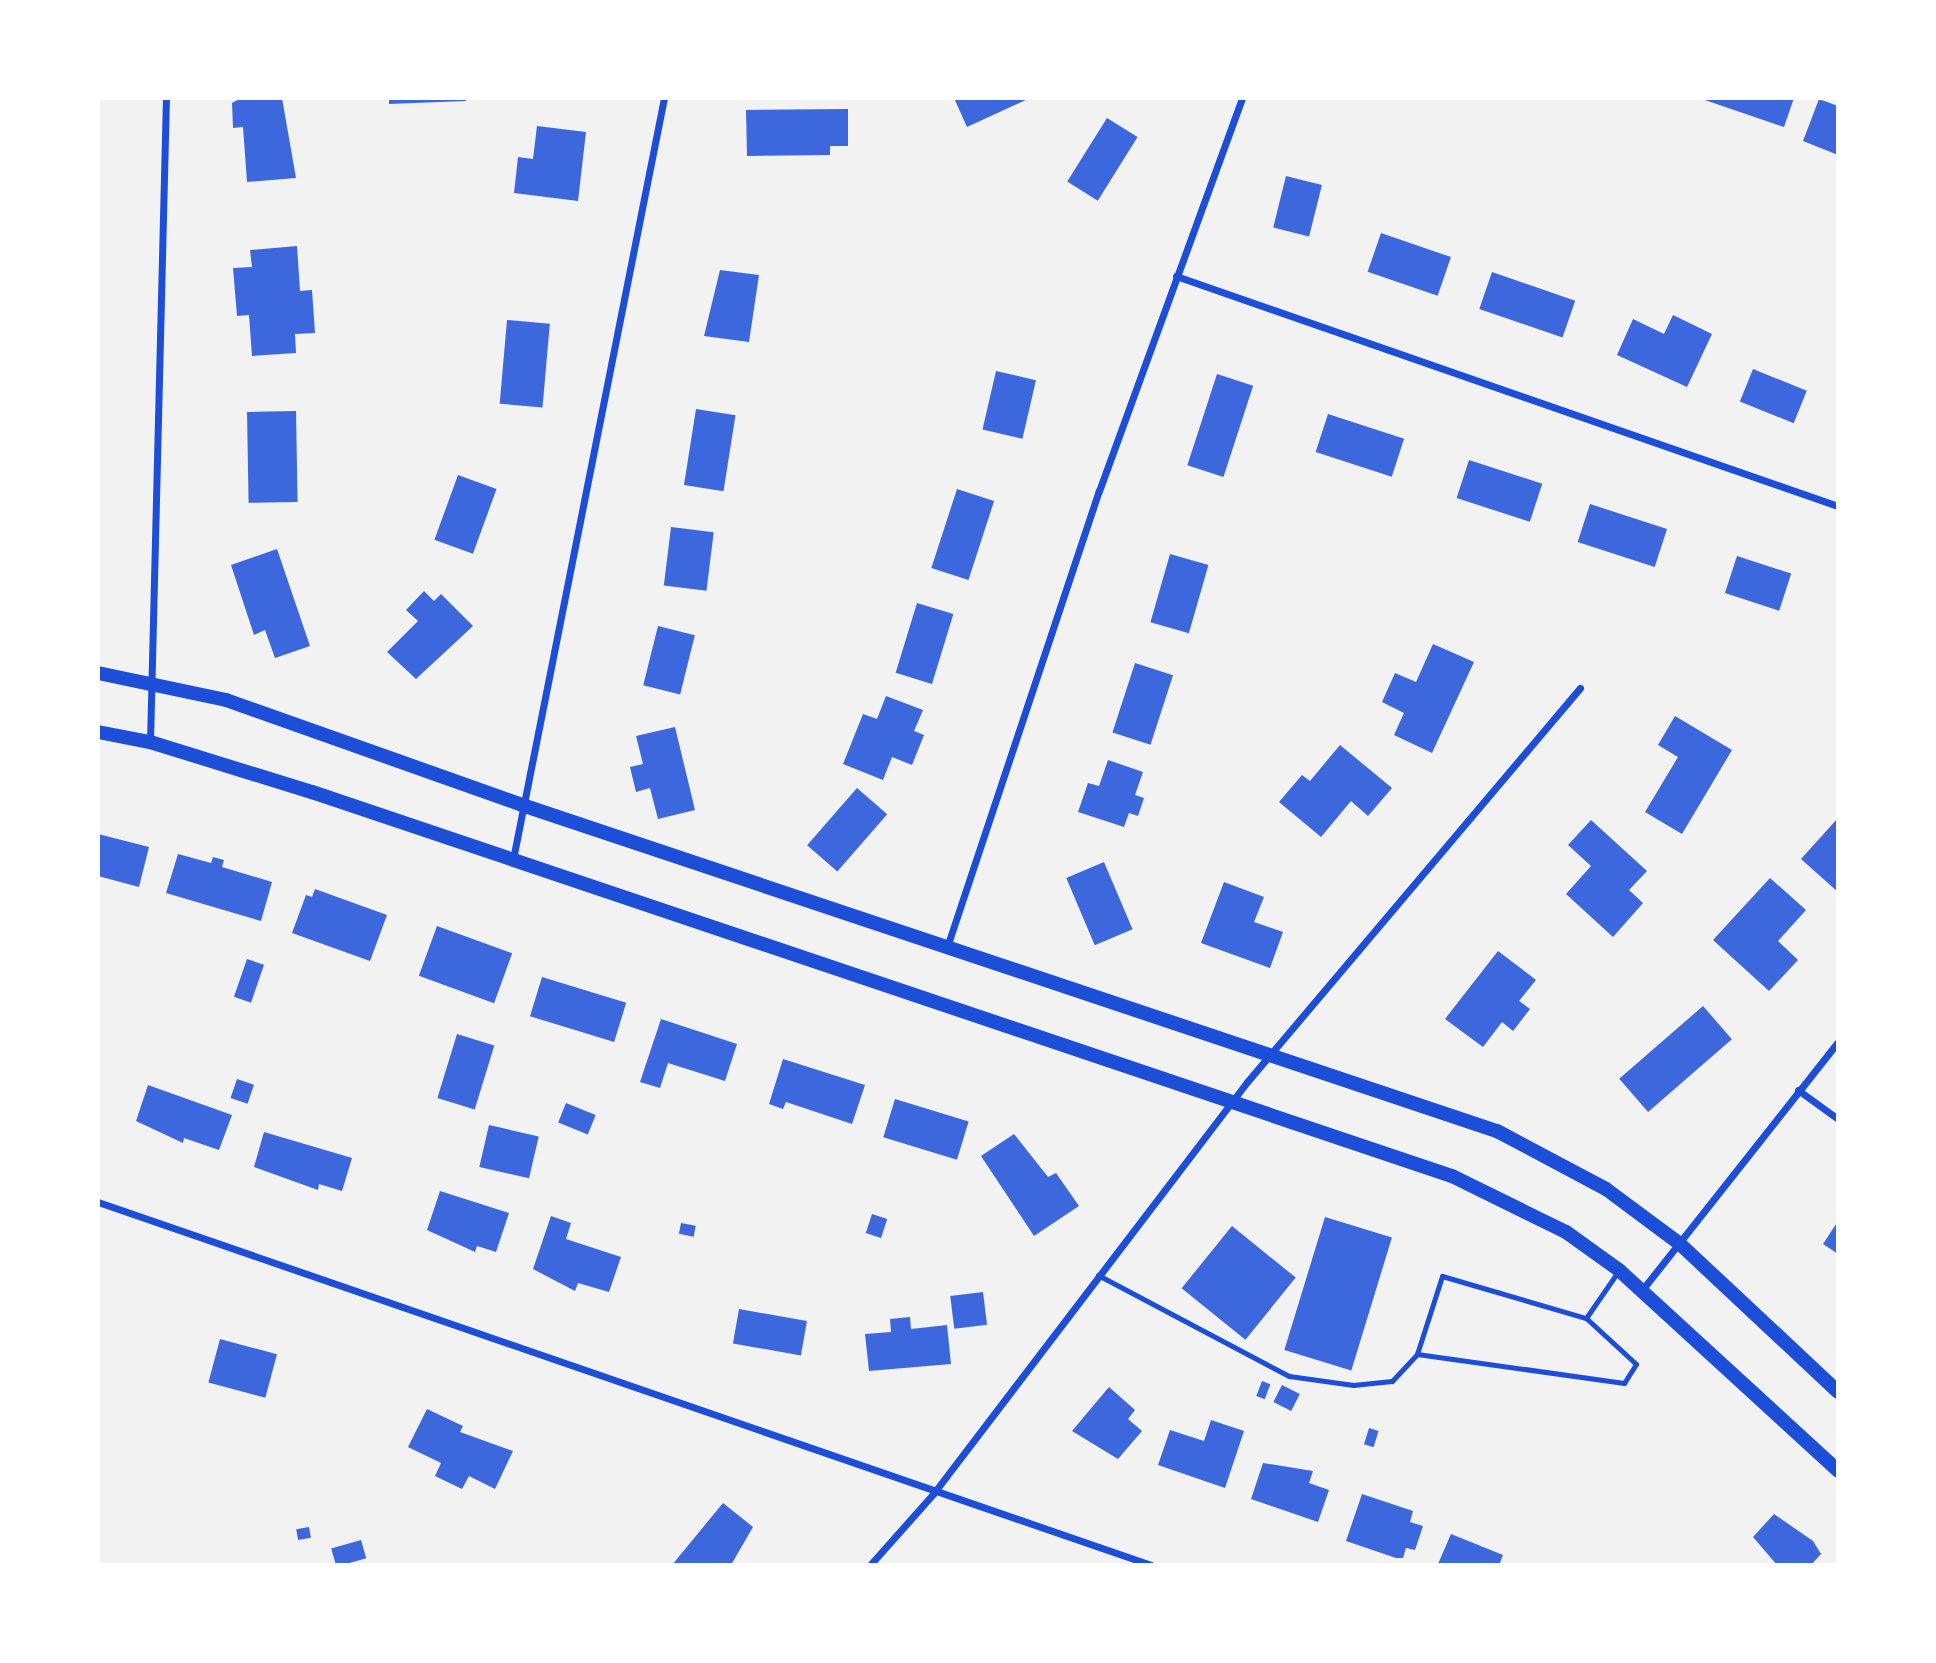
<!DOCTYPE html>
<style>
body{margin:0}
#map{position:relative;width:1936px;height:1663px;overflow:hidden;background:#f2f2f2;font-family:"Fira Sans Condensed",sans-serif}
div>[style]{position:absolute}
.building>*{inset:0;background:#3d67dc;transform-origin:0 0}
.service>*{height:5px;margin:-2.5px;padding:0 2.5px;transform-origin:2.5px;border-radius:2.5px;background:#1d4ed8}
.minor>*{height:7px;margin:-3.5px;padding:0 3.5px;transform-origin:3.5px;border-radius:3.5px;background:#1d4ed8}
.secondary>*{height:14px;margin:-7px;padding:0 7px;transform-origin:7px;border-radius:7px;background:#1d4ed8}
span{translate:-50% -50%;white-space:nowrap;text-align:center;line-height:1.15;-webkit-text-stroke:7px #fff;paint-order:stroke}
.frame{position:absolute;inset:0;border:100px solid #fff;pointer-events:none}
</style>
<div id="map">
<div class="building">
<i style="clip-path:polygon(241px 98px,282px 98px,296px 178px,247px 182px,243px 127px,233px 128px,232px 103px)"></i>
<i style="clip-path:polygon(389px 98px,466px 98px,466px 101px,389px 104px)"></i>
<i style="clip-path:polygon(954px 98px,1030px 98px,967px 127px)"></i>
<i style="clip-path:polygon(1699px 98px,1794px 98px,1784px 127px)"></i>
<i style="clip-path:polygon(1819px 99px,1838px 106px,1838px 155px,1803px 141px)"></i>
<i style="clip-path:polygon(848px 109px,848px 146px,830px 146px,830px 155px,747px 156px,746px 110px)"></i>
<i style="left:1107px;top:118px;width:36px;height:75px;rotate:32deg"></i>
<i style="clip-path:polygon(537px 126px,586px 132px,578px 201px,514px 193px,518px 157px,533px 159px)"></i>
<i style="left:1286px;top:176px;width:37px;height:53px;rotate:14deg"></i>
<i style="left:1381px;top:233px;width:74px;height:41px;rotate:19deg"></i>
<i style="clip-path:polygon(297px 246px,300px 291px,312px 290px,315px 333px,295px 334px,296px 353px,252px 356px,249px 315px,237px 316px,233px 268px,252px 267px,250px 250px)"></i>
<i style="clip-path:polygon(720px 270px,759px 275px,749px 342px,704px 336px)"></i>
<i style="left:1492px;top:272px;width:88px;height:39px;rotate:19deg"></i>
<i style="clip-path:polygon(1673px 315px,1712px 334px,1687px 387px,1617px 355px,1633px 319px,1664px 334px)"></i>
<i style="left:507px;top:320px;width:43px;height:84px;rotate:5deg"></i>
<i style="left:1753px;top:369px;width:58px;height:35px;rotate:22deg"></i>
<i style="left:996px;top:371px;width:41px;height:60px;rotate:13deg"></i>
<i style="left:1217px;top:374px;width:38px;height:96px;rotate:18deg"></i>
<i style="left:696px;top:409px;width:40px;height:77px;rotate:9deg"></i>
<i style="left:296px;top:411px;width:91px;height:49px;rotate:89deg"></i>
<i style="left:1328px;top:414px;width:80px;height:40px;rotate:18deg"></i>
<i style="left:1469px;top:460px;width:77px;height:40px;rotate:18deg"></i>
<i style="left:458px;top:475px;width:41px;height:69px;rotate:20deg"></i>
<i style="left:957px;top:489px;width:39px;height:83px;rotate:18deg"></i>
<i style="left:1590px;top:504px;width:81px;height:40px;rotate:18deg"></i>
<i style="left:671px;top:527px;width:43px;height:59px;rotate:7deg"></i>
<i style="clip-path:polygon(277px 549px,310px 646px,275px 658px,265px 630px,254px 635px,231px 565px)"></i>
<i style="left:1170px;top:554px;width:40px;height:71px;rotate:16deg"></i>
<i style="left:1737px;top:556px;width:57px;height:39px;rotate:18deg"></i>
<i style="clip-path:polygon(424px 591px,434px 601px,441px 594px,473px 626px,416px 679px,387px 652px,418px 621px,406px 610px)"></i>
<i style="left:917px;top:603px;width:38px;height:73px;rotate:17deg"></i>
<i style="left:658px;top:626px;width:38px;height:61px;rotate:14deg"></i>
<i style="clip-path:polygon(1433px 644px,1474px 662px,1432px 753px,1394px 735px,1404px 713px,1382px 702px,1395px 673px,1416px 682px)"></i>
<i style="left:1135px;top:663px;width:40px;height:73px;rotate:18deg"></i>
<i style="clip-path:polygon(886px 696px,923px 710px,914px 731px,924px 735px,912px 765px,892px 757px,883px 780px,843px 764px,863px 714px,877px 719px)"></i>
<i style="clip-path:polygon(1675px 716px,1732px 750px,1682px 834px,1645px 812px,1678px 757px,1658px 745px)"></i>
<i style="clip-path:polygon(675px 727px,695px 810px,658px 819px,650px 788px,636px 792px,630px 767px,643px 764px,636px 736px)"></i>
<i style="clip-path:polygon(1340px 745px,1392px 788px,1368px 816px,1351px 801px,1321px 837px,1279px 802px,1302px 775px,1310px 781px)"></i>
<i style="clip-path:polygon(1108px 760px,1143px 772px,1135px 795px,1144px 798px,1138px 816px,1129px 813px,1124px 827px,1078px 812px,1088px 783px,1099px 786px)"></i>
<i style="left:857px;top:788px;width:40px;height:76px;rotate:41deg"></i>
<i style="clip-path:polygon(1838px 818px,1838px 892px,1801px 859px)"></i>
<i style="clip-path:polygon(1591px 820px,1647px 871px,1629px 890px,1643px 903px,1613px 937px,1566px 894px,1591px 866px,1568px 845px)"></i>
<i style="clip-path:polygon(98px 834px,149px 847px,139px 887px,98px 876px)"></i>
<i style="clip-path:polygon(178px 854px,211px 863px,213px 857px,224px 860px,222px 867px,272px 882px,261px 921px,166px 893px)"></i>
<i style="left:1104px;top:862px;width:73px;height:41px;rotate:67deg"></i>
<i style="clip-path:polygon(1770px 878px,1806px 910px,1778px 941px,1798px 960px,1769px 991px,1713px 940px)"></i>
<i style="clip-path:polygon(1224px 882px,1264px 897px,1254px 922px,1283px 932px,1270px 968px,1201px 943px)"></i>
<i style="clip-path:polygon(315px 889px,387px 915px,370px 961px,292px 933px,306px 895px,312px 897px)"></i>
<i style="left:437px;top:926px;width:80px;height:53px;rotate:20deg"></i>
<i style="clip-path:polygon(1498px 951px,1536px 980px,1519px 1001px,1530px 1009px,1513px 1031px,1502px 1022px,1483px 1047px,1445px 1019px)"></i>
<i style="left:247px;top:959px;width:18px;height:40px;rotate:19deg"></i>
<i style="left:542px;top:977px;width:88px;height:41px;rotate:17deg"></i>
<i style="left:1703px;top:1006px;width:44px;height:111px;rotate:49deg"></i>
<i style="clip-path:polygon(661px 1019px,737px 1044px,725px 1081px,668px 1063px,660px 1088px,640px 1082px)"></i>
<i style="left:457px;top:1034px;width:39px;height:67px;rotate:17deg"></i>
<i style="clip-path:polygon(783px 1059px,865px 1085px,852px 1124px,786px 1102px,783px 1109px,769px 1104px)"></i>
<i style="left:237px;top:1079px;width:18px;height:20px;rotate:19deg"></i>
<i style="clip-path:polygon(148px 1085px,232px 1115px,219px 1150px,184px 1138px,183px 1143px,136px 1121px)"></i>
<i style="left:895px;top:1099px;width:77px;height:40px;rotate:17deg"></i>
<i style="left:566px;top:1103px;width:32px;height:21px;rotate:22deg"></i>
<i style="left:489px;top:1125px;width:51px;height:43px;rotate:13deg"></i>
<i style="clip-path:polygon(264px 1132px,352px 1158px,342px 1191px,319px 1184px,318px 1190px,254px 1167px)"></i>
<i style="clip-path:polygon(1014px 1134px,1048px 1177px,1056px 1173px,1079px 1206px,1034px 1236px,981px 1156px)"></i>
<i style="clip-path:polygon(440px 1191px,509px 1213px,496px 1252px,477px 1246px,475px 1252px,427px 1230px)"></i>
<i style="left:872px;top:1214px;width:16px;height:20px;rotate:18deg"></i>
<i style="clip-path:polygon(551px 1216px,571px 1223px,566px 1239px,621px 1257px,609px 1292px,578px 1283px,575px 1291px,533px 1269px)"></i>
<i style="left:1325px;top:1217px;width:70px;height:139px;rotate:17deg"></i>
<i style="clip-path:polygon(1838px 1221px,1838px 1254px,1823px 1244px)"></i>
<i style="left:681px;top:1223px;width:15px;height:11px;rotate:11deg"></i>
<i style="left:1232px;top:1226px;width:82px;height:80px;rotate:39deg"></i>
<i style="left:983px;top:1292px;width:33px;height:33px;rotate:83deg"></i>
<i style="left:739px;top:1309px;width:69px;height:35px;rotate:10deg"></i>
<i style="clip-path:polygon(910px 1317px,911px 1329px,947px 1325px,951px 1364px,869px 1371px,865px 1334px,891px 1332px,890px 1319px)"></i>
<i style="left:220px;top:1339px;width:59px;height:45px;rotate:15deg"></i>
<i style="left:1262px;top:1381px;width:9px;height:16px;rotate:21deg"></i>
<i style="left:1282px;top:1385px;width:20px;height:19px;rotate:27deg"></i>
<i style="clip-path:polygon(1109px 1387px,1135px 1410px,1128px 1419px,1142px 1431px,1118px 1459px,1072px 1431px)"></i>
<i style="clip-path:polygon(427px 1409px,463px 1426px,460px 1432px,513px 1451px,495px 1489px,469px 1476px,462px 1489px,435px 1476px,441px 1463px,408px 1447px)"></i>
<i style="clip-path:polygon(1211px 1420px,1244px 1431px,1225px 1488px,1158px 1465px,1170px 1430px,1204px 1441px)"></i>
<i style="left:1369px;top:1428px;width:10px;height:17px;rotate:17deg"></i>
<i style="clip-path:polygon(1263px 1463px,1313px 1471px,1309px 1483px,1329px 1490px,1318px 1522px,1251px 1499px)"></i>
<i style="clip-path:polygon(1362px 1494px,1413px 1511px,1410px 1522px,1423px 1526px,1415px 1550px,1406px 1548px,1403px 1558px,1396px 1558px,1346px 1541px)"></i>
<i style="clip-path:polygon(723px 1503px,753px 1527px,731px 1565px,672px 1565px)"></i>
<i style="clip-path:polygon(1774px 1514px,1813px 1541px,1821px 1554px,1811px 1565px,1777px 1565px,1753px 1537px)"></i>
<i style="left:309px;top:1527px;width:11px;height:13px;rotate:80deg"></i>
<i style="clip-path:polygon(1451px 1534px,1503px 1555px,1499px 1565px,1438px 1564px)"></i>
<i style="left:361px;top:1540px;width:19px;height:31px;rotate:74deg"></i>
</div>
<div class="service">
<i style="left:1098px;top:1275px;width:216px;rotate:27.9deg"></i>
<i style="left:1289px;top:1376px;width:65px;rotate:8deg"></i>
<i style="left:1353px;top:1385px;width:39px;rotate:-6deg"></i>
<i style="left:1392px;top:1381px;width:37px;rotate:-47deg"></i>
<i style="left:1586px;top:1318px;width:68px;rotate:42.6deg"></i>
<i style="left:1636px;top:1364px;width:22px;rotate:122deg"></i>
<i style="left:1624px;top:1383px;width:209px;rotate:-172deg"></i>
<i style="left:1417px;top:1354px;width:82px;rotate:-72.2deg"></i>
<i style="left:1442px;top:1276px;width:150px;rotate:16.3deg"></i>
<i style="left:1586px;top:1318px;width:55px;rotate:-55.4deg"></i>
</div>
<div class="minor">
<i style="left:1176px;top:276px;width:701px;rotate:19.16deg"></i>
<i style="left:150px;top:742px;width:644px;rotate:-88.58deg"></i>
<i style="left:513px;top:859px;width:776px;rotate:-78.78deg"></i>
<i style="left:947px;top:947px;width:481px;rotate:-71.6deg"></i>
<i style="left:1099px;top:491px;width:418px;rotate:-70deg"></i>
<i style="left:1798px;top:1090px;width:49px;rotate:35.9deg"></i>
<i style="left:98px;top:1202px;width:1114px;rotate:19.02deg"></i>
<i style="left:1642px;top:1290px;width:316px;rotate:-51.7deg"></i>
<i style="left:870px;top:1565px;width:95px;rotate:-48.4deg"></i>
<i style="left:933px;top:1494px;width:518px;rotate:-52.69deg"></i>
<i style="left:1247px;top:1082px;width:516px;rotate:-49.8deg"></i>
</div>
<div class="secondary">
<i style="left:98px;top:673px;width:131px;rotate:11.9deg"></i>
<i style="left:226px;top:700px;width:314px;rotate:19.5deg"></i>
<i style="left:522px;top:805px;width:1028px;rotate:18.49deg"></i>
<i style="left:1497px;top:1131px;width:123px;rotate:28deg"></i>
<i style="left:1606px;top:1189px;width:92px;rotate:36.6deg"></i>
<i style="left:1680px;top:1244px;width:216px;rotate:43.1deg"></i>
<i style="left:98px;top:732px;width:53px;rotate:10.9deg"></i>
<i style="left:150px;top:742px;width:170px;rotate:17.2deg"></i>
<i style="left:312px;top:792px;width:1203px;rotate:18.62deg"></i>
<i style="left:1452px;top:1176px;width:127px;rotate:26.2deg"></i>
<i style="left:1566px;top:1232px;width:65px;rotate:35.6deg"></i>
<i style="left:1619px;top:1270px;width:297px;rotate:42.5deg"></i>
</div>
<div class="frame"></div>
</div>
